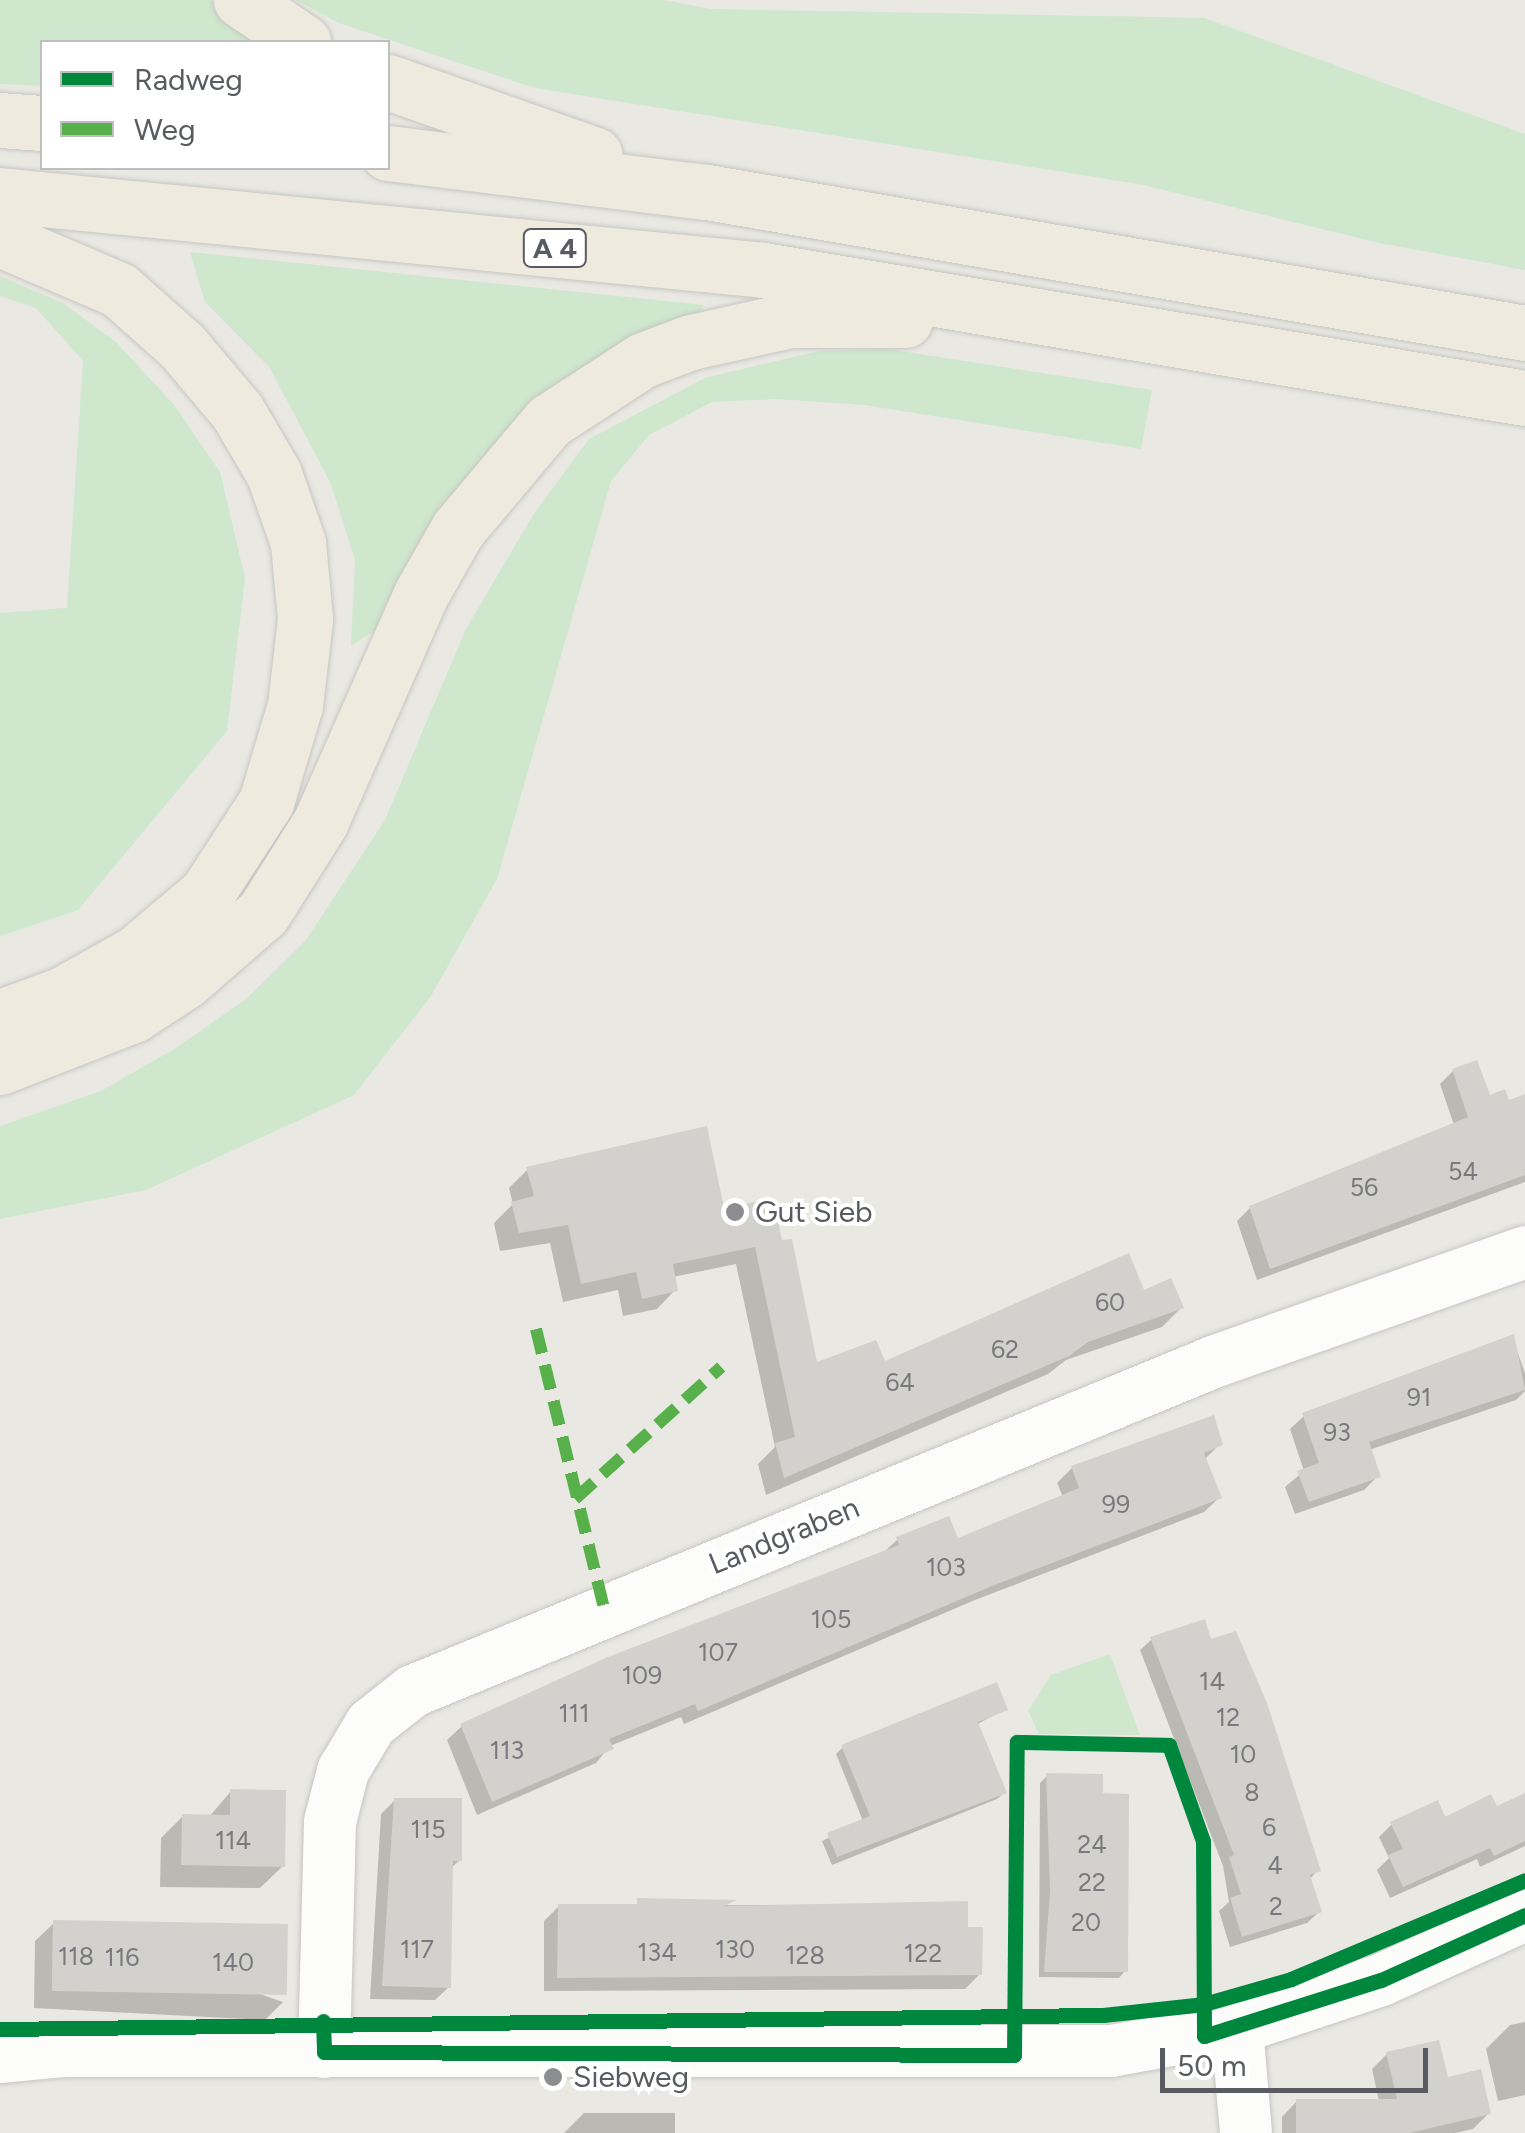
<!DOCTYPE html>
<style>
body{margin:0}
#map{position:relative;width:1525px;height:2133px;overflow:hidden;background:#e9e8e2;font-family:Figtree,sans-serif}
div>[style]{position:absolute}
.green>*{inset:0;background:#cfe7cc}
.shadow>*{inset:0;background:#0003}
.building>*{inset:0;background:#d2d1cd;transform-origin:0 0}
.roads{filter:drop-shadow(0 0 2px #c5c6c4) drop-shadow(0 0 2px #c5c6c4)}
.minor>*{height:52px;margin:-26px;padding:0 26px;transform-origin:26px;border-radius:26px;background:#fcfcfb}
.highway>*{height:55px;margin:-27.5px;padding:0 27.5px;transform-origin:27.5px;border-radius:27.5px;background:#eeebde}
.quiet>*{height:12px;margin-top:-6px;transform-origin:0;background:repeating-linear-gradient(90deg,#58b04a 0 25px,transparent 0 37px)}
.cycleway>*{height:15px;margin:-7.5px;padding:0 7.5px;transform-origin:7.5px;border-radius:7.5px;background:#00873e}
.dots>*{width:28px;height:28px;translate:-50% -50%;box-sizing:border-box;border:5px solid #fff;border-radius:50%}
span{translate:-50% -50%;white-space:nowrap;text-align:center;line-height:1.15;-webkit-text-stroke:8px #fff;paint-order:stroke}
.number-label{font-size:25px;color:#787a7d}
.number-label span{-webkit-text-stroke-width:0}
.shield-label span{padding:2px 8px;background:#fff;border:2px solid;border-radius:8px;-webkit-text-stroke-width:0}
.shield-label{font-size:28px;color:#585c61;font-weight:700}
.poi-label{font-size:30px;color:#585c61}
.left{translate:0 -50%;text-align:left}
.street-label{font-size:30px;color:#585c61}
.legend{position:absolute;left:40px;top:40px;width:350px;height:130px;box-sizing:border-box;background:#fff;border:2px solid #bcbec0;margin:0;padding:12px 18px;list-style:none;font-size:30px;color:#585c61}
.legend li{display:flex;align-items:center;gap:20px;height:50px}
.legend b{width:50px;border:2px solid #bcbec0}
.scale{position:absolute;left:1160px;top:2048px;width:268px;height:45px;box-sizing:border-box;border:5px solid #585c61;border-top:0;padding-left:12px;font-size:30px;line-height:35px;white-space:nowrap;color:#585c61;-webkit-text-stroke:8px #fff;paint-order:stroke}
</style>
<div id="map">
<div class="green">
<i style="clip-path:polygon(0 0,210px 0,268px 42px,42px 42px,42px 86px,0 84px)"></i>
<i style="clip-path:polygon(296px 0,663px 0,711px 9px,1204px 18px,1525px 134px,1525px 270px,1375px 242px,1139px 184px,535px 88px,339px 23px)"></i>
<i style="clip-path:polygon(190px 252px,704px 305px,696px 318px,660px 331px,381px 626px,351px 646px,355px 560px,331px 484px,270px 368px,205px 302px)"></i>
<i style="clip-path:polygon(0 276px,63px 303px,116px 342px,174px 405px,220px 472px,245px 578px,227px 731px,78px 910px,0 936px,0 613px,67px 608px,83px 361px,36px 308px,0 296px)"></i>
<i style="clip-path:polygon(887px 349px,1152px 390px,1141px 449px,865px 405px,775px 399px,712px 402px,649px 435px,611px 481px,497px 879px,431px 996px,354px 1095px,146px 1190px,0 1219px,0 1126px,101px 1091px,176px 1048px,246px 999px,306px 940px,385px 820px,466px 629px,533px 515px,589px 439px,705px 378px,819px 351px)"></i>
<i style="clip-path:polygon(1110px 1654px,1140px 1735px,1039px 1734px,1028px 1711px,1051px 1675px)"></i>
</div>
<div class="shadow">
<i style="clip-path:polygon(1453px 1071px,1488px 1098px,1507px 1103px,1525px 1096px,1525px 1182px,1257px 1280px,1237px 1221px,1250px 1208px,1454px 1125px,1440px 1084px)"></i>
<i style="clip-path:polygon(528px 1169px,722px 1211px,771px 1201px,815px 1365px,883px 1364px,1143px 1293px,1181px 1308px,1162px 1327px,1066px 1360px,1048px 1374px,766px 1495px,758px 1464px,775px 1447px,736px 1264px,673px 1277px,675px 1290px,657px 1309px,623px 1316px,618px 1290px,563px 1302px,550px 1243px,500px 1251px,494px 1223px,513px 1204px,509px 1188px)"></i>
<i style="clip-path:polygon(1512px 1337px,1525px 1373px,1525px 1391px,1516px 1400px,1369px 1450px,1378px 1476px,1364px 1490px,1295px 1514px,1285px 1487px,1304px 1471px,1290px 1429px,1304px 1416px)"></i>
<i style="clip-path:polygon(1220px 1444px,1204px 1460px,1219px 1498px,1204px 1512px,975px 1600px,684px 1724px,681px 1717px,610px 1746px,596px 1763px,477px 1815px,447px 1740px,462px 1726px,883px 1553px,897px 1540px,957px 1541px,1063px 1497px,1057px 1483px,1072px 1468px)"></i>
<i style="clip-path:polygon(1152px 1639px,1209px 1642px,1318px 1870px,1309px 1880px,1319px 1912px,1307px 1923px,1230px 1947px,1219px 1911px,1229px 1902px,1223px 1866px,1140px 1650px)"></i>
<i style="clip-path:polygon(1005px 1709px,976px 1725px,1004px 1793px,997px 1799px,832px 1865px,822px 1841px,863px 1821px,836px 1754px,843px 1747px)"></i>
<i style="clip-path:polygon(1047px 1776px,1125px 1971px,1119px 1978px,1039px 1977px,1040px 1783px)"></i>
<i style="clip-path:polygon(231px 1791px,283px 1866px,260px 1888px,160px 1887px,161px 1838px,183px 1816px,209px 1817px)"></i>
<i style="clip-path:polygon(1525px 1794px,1525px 1846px,1480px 1867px,1477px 1859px,1390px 1898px,1377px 1870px,1389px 1858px,1379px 1837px,1392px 1824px,1496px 1810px)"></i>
<i style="clip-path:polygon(395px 1800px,460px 1860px,450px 1869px,449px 1987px,435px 2000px,370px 1999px,381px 1814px)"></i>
<i style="clip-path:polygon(965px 1904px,965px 1929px,980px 1974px,965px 1989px,544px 1991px,544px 1921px,559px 1906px)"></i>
<i style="clip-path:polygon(54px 1923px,283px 2002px,265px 2020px,34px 2008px,35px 1941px)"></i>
<i style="clip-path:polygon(1525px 2022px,1525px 2095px,1498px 2101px,1486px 2049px,1510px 2025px)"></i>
<i style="clip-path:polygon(1387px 2054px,1446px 2080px,1488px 2114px,1473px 2129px,1455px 2133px,1282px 2133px,1282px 2117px,1297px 2101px,1379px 2101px,1372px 2069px)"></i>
<i style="clip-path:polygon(584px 2113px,675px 2113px,675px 2133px,564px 2133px)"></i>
</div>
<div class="building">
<i style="clip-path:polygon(1477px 1060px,1490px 1095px,1505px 1089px,1509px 1100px,1525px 1094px,1525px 1175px,1270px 1269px,1249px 1206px,1468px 1117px,1452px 1069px)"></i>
<i style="clip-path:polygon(707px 1126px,724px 1208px,773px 1198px,782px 1240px,792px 1239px,817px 1362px,876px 1340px,885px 1361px,1129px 1253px,1144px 1290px,1171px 1278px,1184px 1308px,1088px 1342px,1069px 1356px,784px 1478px,775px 1443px,795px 1437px,755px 1247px,673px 1264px,678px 1291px,642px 1299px,636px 1272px,581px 1284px,568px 1225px,519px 1233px,511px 1202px,534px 1196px,526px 1167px)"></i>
<i style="clip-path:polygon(1514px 1334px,1525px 1390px,1369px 1442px,1381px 1477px,1309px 1502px,1297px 1471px,1319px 1463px,1302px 1413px)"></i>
<i style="clip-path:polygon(1214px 1415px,1223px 1445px,1204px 1453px,1222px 1498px,992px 1586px,698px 1711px,695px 1704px,609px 1739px,614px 1749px,492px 1802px,460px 1724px,608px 1657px,899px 1545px,896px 1537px,949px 1516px,958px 1538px,1079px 1488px,1071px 1466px)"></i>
<i style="clip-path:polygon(1205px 1619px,1211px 1639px,1236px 1631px,1267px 1703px,1321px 1871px,1310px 1875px,1322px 1912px,1242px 1937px,1230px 1898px,1241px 1894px,1229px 1857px,1234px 1855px,1150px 1637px)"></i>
<i style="clip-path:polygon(997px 1682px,1008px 1710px,978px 1722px,1007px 1793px,837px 1857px,827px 1833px,870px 1816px,841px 1745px)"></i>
<i style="clip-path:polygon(1046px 1773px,1103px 1774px,1103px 1793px,1129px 1794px,1128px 1972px,1044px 1972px,1050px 1891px)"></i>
<i style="clip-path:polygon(230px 1789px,286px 1790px,285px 1867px,181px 1865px,182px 1814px,230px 1815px)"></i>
<i style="clip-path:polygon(1525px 1793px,1525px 1841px,1494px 1856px,1490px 1848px,1403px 1887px,1388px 1855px,1403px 1849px,1390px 1822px,1438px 1800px,1445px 1817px,1491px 1794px,1497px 1806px)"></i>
<i style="clip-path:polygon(394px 1798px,462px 1798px,462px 1861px,453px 1861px,451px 1988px,382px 1986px)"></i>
<i style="clip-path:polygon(637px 1898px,737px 1900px,724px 1906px,968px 1901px,968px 1927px,983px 1927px,982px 1975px,557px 1978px,558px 1904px,637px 1904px)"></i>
<i style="left:53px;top:1920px;width:235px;height:71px;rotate:1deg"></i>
<i style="clip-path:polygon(1439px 2040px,1448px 2077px,1481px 2069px,1491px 2114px,1409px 2133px,1296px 2133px,1296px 2099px,1397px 2099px,1386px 2052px)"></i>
</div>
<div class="roads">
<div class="minor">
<i style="left:1237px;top:2028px;width:105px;rotate:85.1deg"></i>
<i style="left:324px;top:2052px;width:230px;rotate:-88.5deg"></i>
<i style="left:330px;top:1822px;width:53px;rotate:-75.7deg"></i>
<i style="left:343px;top:1771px;width:55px;rotate:-59.2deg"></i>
<i style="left:371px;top:1724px;width:53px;rotate:-38.2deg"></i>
<i style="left:413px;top:1691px;width:868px;rotate:-22.34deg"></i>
<i style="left:1216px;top:1361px;width:328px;rotate:-19.4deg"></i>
<i style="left:0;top:2057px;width:62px;rotate:-5.5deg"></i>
<i style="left:62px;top:2051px;width:1049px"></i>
<i style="left:1111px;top:2051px;width:128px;rotate:-10.3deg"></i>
<i style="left:1237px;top:2028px;width:152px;rotate:-18.4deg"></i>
<i style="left:1381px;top:1980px;width:158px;rotate:-24.3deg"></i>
</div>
<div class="highway">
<i style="left:241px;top:0;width:75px;rotate:34.1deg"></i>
<i style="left:388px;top:82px;width:219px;rotate:19.4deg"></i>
<i style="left:0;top:120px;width:42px;rotate:4.1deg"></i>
<i style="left:388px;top:153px;width:321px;rotate:7deg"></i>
<i style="left:707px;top:192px;width:830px;rotate:9.78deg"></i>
<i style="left:0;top:195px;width:767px;rotate:5.61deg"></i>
<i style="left:763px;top:270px;width:773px;rotate:9.54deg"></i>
<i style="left:0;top:239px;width:129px;rotate:23.2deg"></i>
<i style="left:119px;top:290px;width:84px;rotate:41.6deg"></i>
<i style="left:182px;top:346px;width:85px;rotate:49.8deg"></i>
<i style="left:237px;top:411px;width:73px;rotate:59.6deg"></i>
<i style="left:274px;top:474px;width:73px;rotate:70.8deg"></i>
<i style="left:298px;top:543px;width:76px;rotate:84.7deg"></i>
<i style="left:305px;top:619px;width:87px;rotate:96.6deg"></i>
<i style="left:295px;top:705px;width:101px;rotate:106.6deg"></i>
<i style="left:266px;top:802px;width:108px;rotate:123deg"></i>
<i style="left:207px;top:893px;width:93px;rotate:139.8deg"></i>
<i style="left:136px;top:953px;width:84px;rotate:150.7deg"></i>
<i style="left:63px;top:994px;width:67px;rotate:159.9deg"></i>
<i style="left:0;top:1067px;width:143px;rotate:-21.4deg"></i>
<i style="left:133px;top:1015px;width:62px;rotate:-33.2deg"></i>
<i style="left:185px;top:981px;width:103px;rotate:-41.1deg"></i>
<i style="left:263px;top:913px;width:107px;rotate:-57.7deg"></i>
<i style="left:320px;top:823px;width:250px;rotate:-66.2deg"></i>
<i style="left:421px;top:594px;width:75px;rotate:-60.4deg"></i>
<i style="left:458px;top:529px;width:141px;rotate:-49.9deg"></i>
<i style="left:549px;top:421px;width:112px;rotate:-33deg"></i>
<i style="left:643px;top:360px;width:51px;rotate:-20.6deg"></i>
<i style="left:691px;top:342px;width:101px;rotate:-12.5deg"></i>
<i style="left:790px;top:320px;width:115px"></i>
</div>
</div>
<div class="quiet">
<i style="left:536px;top:1329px;width:288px;rotate:76.3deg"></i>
<i style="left:575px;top:1499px;width:197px;rotate:-42.1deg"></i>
</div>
<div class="cycleway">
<i style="left:323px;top:2021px;width:31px;rotate:88deg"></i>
<i style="left:324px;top:2052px;width:690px;rotate:0.25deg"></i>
<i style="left:1014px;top:2055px;width:313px;rotate:-89.5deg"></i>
<i style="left:1017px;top:1742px;width:152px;rotate:1.1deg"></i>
<i style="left:1169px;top:1745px;width:102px;rotate:70.5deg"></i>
<i style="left:1203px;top:1841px;width:195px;rotate:89.7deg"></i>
<i style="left:1204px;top:2036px;width:186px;rotate:-17.6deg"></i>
<i style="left:1381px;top:1980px;width:158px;rotate:-24.3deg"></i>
<i style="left:0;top:2029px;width:1103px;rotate:-0.73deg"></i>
<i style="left:1103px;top:2015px;width:102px;rotate:-6.2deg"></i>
<i style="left:1204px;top:2004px;width:91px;rotate:-16deg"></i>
<i style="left:1291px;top:1979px;width:254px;rotate:-22.9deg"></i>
</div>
<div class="dots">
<i style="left:735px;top:1212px;background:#8b8d8e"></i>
<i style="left:553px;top:2077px;background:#8b8d8e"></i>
</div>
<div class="number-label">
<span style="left:1463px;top:1171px">54</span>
<span style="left:1364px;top:1187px">56</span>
<span style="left:1110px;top:1302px">60</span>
<span style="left:1005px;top:1349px">62</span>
<span style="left:900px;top:1382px">64</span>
<span style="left:1419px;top:1397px">91</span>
<span style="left:1337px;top:1432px">93</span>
<span style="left:1116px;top:1504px">99</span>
<span style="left:946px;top:1567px">103</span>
<span style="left:831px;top:1619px">105</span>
<span style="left:718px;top:1652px">107</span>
<span style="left:642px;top:1675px">109</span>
<span style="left:1212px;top:1681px">14</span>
<span style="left:574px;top:1713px">111</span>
<span style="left:1228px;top:1717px">12</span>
<span style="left:507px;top:1750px">113</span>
<span style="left:1243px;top:1754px">10</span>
<span style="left:1252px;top:1792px">8</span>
<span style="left:1269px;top:1827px">6</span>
<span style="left:428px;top:1829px">115</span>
<span style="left:233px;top:1840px">114</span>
<span style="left:1092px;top:1844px">24</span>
<span style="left:1275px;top:1865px">4</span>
<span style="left:1092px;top:1882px">22</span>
<span style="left:1276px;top:1906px">2</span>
<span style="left:1086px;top:1922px">20</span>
<span style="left:417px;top:1949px">117</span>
<span style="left:735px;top:1949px">130</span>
<span style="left:657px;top:1952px">134</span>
<span style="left:923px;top:1953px">122</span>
<span style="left:805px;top:1955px">128</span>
<span style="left:76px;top:1956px">118</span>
<span style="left:122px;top:1957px">116</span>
<span style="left:233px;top:1962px">140</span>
</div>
<div class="shield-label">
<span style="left:555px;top:248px">A 4</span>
</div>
<div class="poi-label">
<span class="left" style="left:755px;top:1212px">Gut Sieb</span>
<span class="left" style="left:573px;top:2077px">Siebweg</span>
</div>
<div class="street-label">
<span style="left:784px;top:1536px;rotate:-22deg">Landgraben</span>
</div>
<ul class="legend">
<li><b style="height:12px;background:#00873e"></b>Radweg</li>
<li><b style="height:12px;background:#58b04a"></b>Weg</li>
</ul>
<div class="scale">50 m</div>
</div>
